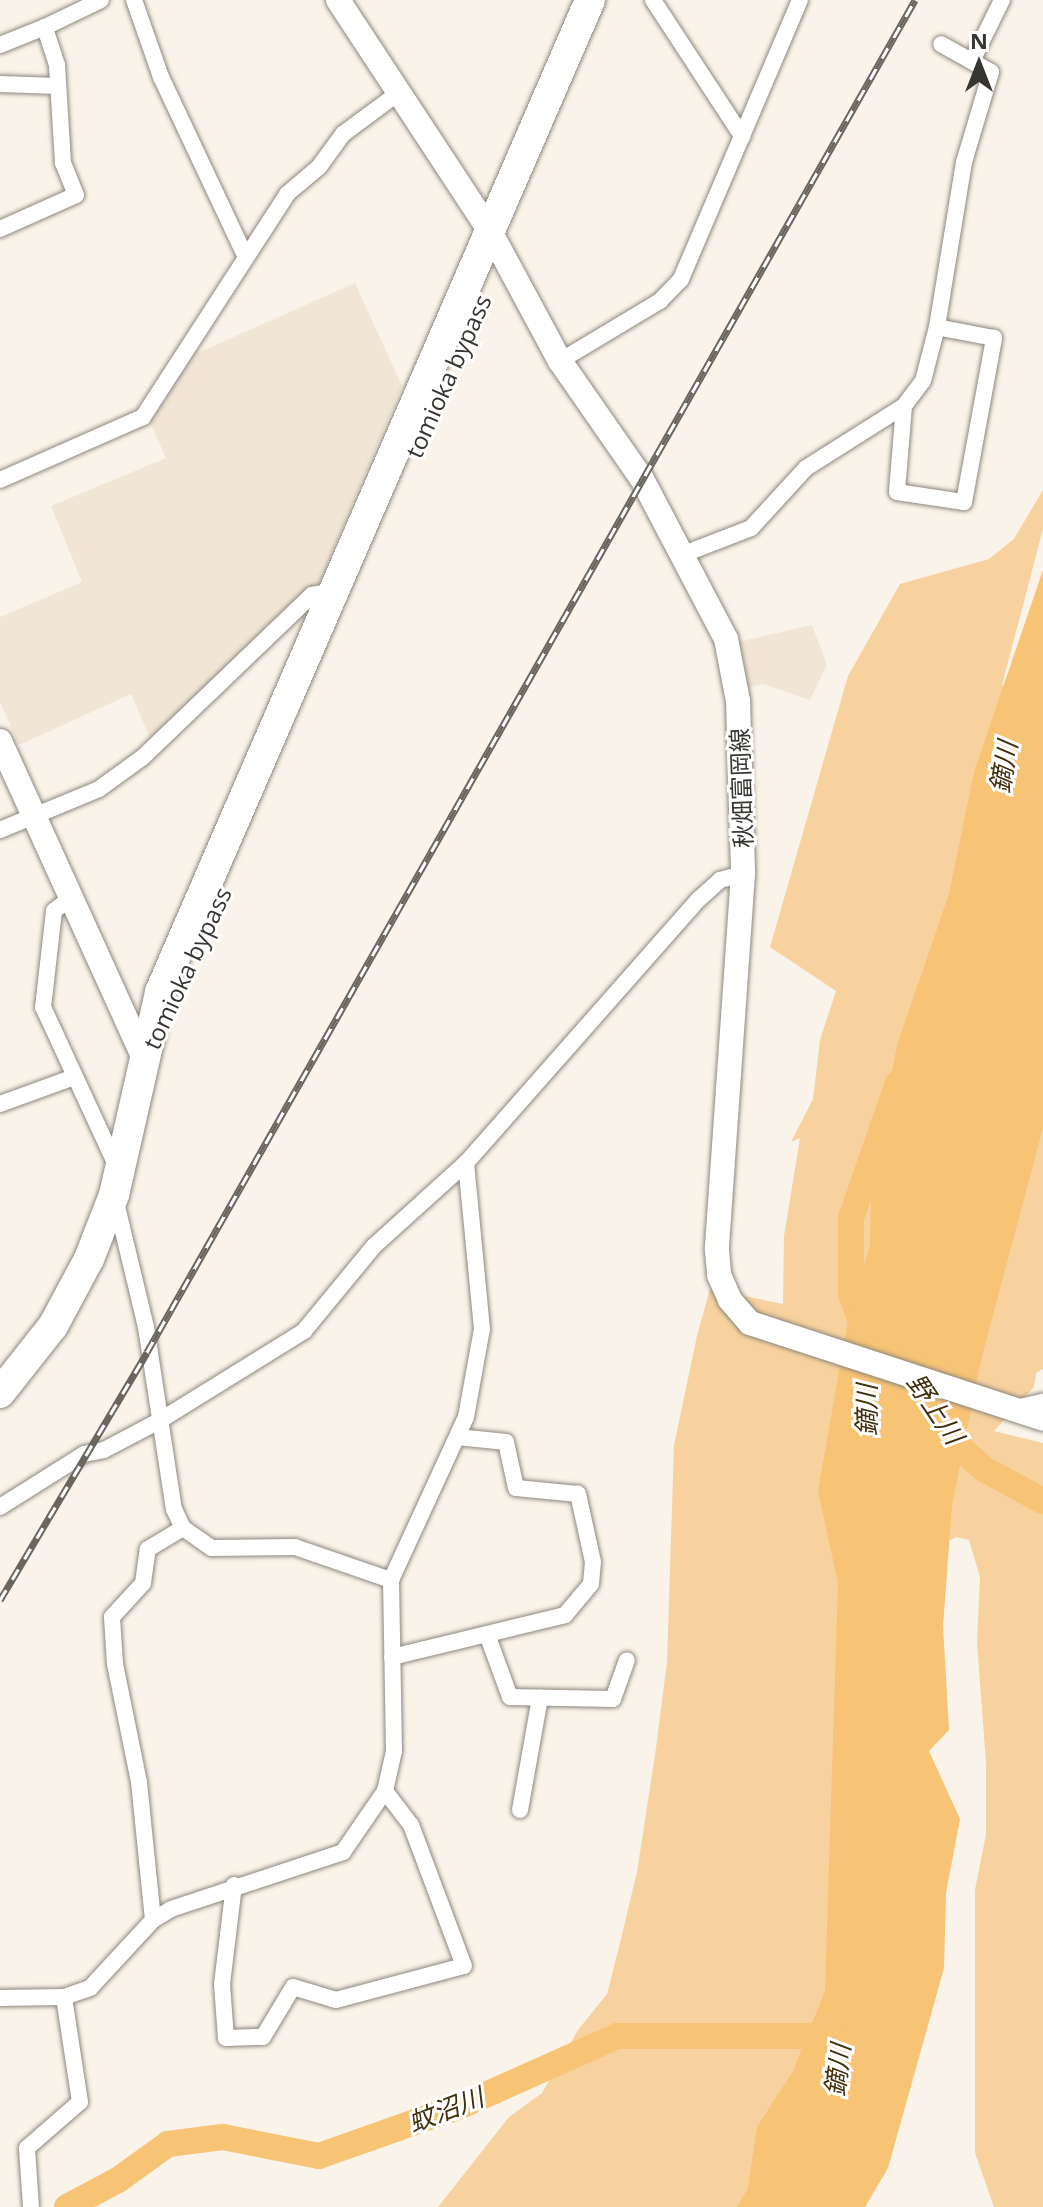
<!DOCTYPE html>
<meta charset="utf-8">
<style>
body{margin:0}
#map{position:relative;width:1043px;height:2207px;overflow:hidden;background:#faf3e9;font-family:"Open Sans","Noto Sans JP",sans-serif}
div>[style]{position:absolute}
.built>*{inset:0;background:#f1e5d5}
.green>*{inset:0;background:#f7d29e}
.water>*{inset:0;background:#f7c375}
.river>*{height:26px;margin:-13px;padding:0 13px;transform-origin:13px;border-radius:13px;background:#f7c375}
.roads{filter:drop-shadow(0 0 2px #8d877e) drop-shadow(0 0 2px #8d877e)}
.street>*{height:16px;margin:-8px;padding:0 8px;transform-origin:8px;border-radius:8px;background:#fff}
.secondary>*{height:24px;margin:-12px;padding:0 12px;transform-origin:12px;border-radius:12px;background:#fff}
.highway>*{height:30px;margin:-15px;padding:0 15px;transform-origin:15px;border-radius:15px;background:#fff}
.rail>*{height:7px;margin-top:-3.5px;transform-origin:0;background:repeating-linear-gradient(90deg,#fff 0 12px,#696660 0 24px);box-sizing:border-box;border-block:2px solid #696660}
span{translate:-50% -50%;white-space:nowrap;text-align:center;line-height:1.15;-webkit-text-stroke:6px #fff;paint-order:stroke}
.street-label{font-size:24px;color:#373531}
.water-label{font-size:26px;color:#432f0c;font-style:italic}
.north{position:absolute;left:939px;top:24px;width:80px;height:80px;-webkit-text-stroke:6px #fff;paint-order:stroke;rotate:0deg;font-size:22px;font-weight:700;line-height:32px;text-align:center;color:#373531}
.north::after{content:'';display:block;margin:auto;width:28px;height:36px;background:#373531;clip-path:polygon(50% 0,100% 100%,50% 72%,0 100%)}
</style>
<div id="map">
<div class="built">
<i style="clip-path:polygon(355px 283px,402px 386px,319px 584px,151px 740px,131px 694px,19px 745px,0 702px,0 617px,82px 582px,51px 506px,166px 458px,148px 418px,191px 356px)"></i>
<i style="clip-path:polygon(812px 625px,827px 665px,810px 700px,763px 684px,746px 688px,738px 642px)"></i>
</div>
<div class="green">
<i style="clip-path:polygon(1043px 490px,1043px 529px,1002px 685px,1043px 687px,1043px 1369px,1036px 1373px,1034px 1387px,994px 1431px,1043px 1443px,1043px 2207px,994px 2207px,975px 2153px,975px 1890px,986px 1834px,986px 1763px,977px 1642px,980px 1577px,969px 1540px,956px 1537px,945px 1543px,924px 1655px,769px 2207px,438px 2207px,509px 2117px,542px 2093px,578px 2030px,607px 1994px,619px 1947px,637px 1872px,656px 1748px,667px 1662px,674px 1445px,697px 1336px,710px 1289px,783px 1304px,784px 1236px,800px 1138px,791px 1142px,813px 1099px,820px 1040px,836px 991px,770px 947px,848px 676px,900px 584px,989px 559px,1014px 539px)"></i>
</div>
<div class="water">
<i style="clip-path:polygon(1043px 570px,1043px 1128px,981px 1360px,952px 1505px,943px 1626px,949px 1730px,929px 1751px,960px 1819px,946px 1893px,944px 1968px,888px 2168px,865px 2207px,737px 2207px,748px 2188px,757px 2127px,793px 2071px,825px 1991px,838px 1583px,818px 1491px,847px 1326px,870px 1245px,871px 1188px,897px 1045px,949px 894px,974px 772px)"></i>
</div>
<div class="river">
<i style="left:865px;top:1333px;width:41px;rotate:-109.7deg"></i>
<i style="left:851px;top:1294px;width:76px;rotate:-90deg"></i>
<i style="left:851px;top:1218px;width:143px;rotate:-70.8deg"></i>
<i style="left:942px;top:1421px;width:27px;rotate:59deg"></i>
<i style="left:956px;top:1444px;width:38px;rotate:42deg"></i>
<i style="left:984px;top:1469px;width:67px;rotate:28.5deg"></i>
<i style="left:67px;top:2207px;width:58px;rotate:-27.9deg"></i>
<i style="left:118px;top:2180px;width:62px;rotate:-35.8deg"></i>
<i style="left:168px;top:2144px;width:55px;rotate:-7.3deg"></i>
<i style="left:223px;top:2137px;width:98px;rotate:11.2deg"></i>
<i style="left:319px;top:2156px;width:153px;rotate:-19.5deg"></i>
<i style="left:463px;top:2105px;width:169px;rotate:-24.1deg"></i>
<i style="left:617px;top:2036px;width:197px"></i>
<i style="left:814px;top:2036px;width:25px;rotate:11deg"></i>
</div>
<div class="roads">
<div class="street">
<i style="left:134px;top:0;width:82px;rotate:70.7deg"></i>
<i style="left:161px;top:77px;width:195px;rotate:64.8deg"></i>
<i style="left:653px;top:0;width:163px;rotate:56.8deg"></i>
<i style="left:0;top:45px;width:48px;rotate:-21.8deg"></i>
<i style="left:972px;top:61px;width:68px;rotate:-63.8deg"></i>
<i style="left:0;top:84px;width:58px;rotate:2deg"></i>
<i style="left:0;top:229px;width:83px;rotate:-24.1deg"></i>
<i style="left:76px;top:195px;width:35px;rotate:-112deg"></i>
<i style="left:63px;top:163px;width:98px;rotate:-93.5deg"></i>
<i style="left:57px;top:65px;width:40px;rotate:-108deg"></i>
<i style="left:45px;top:27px;width:62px;rotate:-25.7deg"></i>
<i style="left:560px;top:361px;width:117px;rotate:-31deg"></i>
<i style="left:660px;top:301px;width:30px;rotate:-46deg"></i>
<i style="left:681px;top:279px;width:303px;rotate:-66.9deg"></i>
<i style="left:904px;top:406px;width:86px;rotate:94.7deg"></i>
<i style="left:897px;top:492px;width:68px;rotate:8.5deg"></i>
<i style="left:964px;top:502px;width:167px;rotate:-79.6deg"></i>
<i style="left:994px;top:338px;width:58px;rotate:-169.1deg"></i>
<i style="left:937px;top:327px;width:167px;rotate:-80.7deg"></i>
<i style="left:964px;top:162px;width:94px;rotate:-73.3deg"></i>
<i style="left:991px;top:72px;width:57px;rotate:-150.8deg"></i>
<i style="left:0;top:480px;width:156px;rotate:-23.8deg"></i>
<i style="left:143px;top:417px;width:265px;rotate:-57.1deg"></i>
<i style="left:287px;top:194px;width:42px;rotate:-40.2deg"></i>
<i style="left:319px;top:167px;width:41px;rotate:-54deg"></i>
<i style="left:343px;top:134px;width:72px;rotate:-36.6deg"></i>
<i style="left:684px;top:554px;width:72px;rotate:-21.2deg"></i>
<i style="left:751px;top:528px;width:81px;rotate:-47.5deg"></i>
<i style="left:806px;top:468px;width:116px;rotate:-32.3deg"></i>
<i style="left:904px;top:406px;width:31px;rotate:-53deg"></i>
<i style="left:923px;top:381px;width:56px;rotate:-75.5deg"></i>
<i style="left:0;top:830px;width:107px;rotate:-22.5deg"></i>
<i style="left:99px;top:789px;width:54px;rotate:-36deg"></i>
<i style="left:143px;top:757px;width:234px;rotate:-43.8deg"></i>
<i style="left:312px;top:595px;width:22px;rotate:-10deg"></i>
<i style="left:71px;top:898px;width:21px;rotate:143deg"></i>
<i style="left:54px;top:911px;width:97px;rotate:96.5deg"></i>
<i style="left:43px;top:1007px;width:176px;rotate:65.2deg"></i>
<i style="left:0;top:1104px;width:79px;rotate:-20deg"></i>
<i style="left:115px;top:1198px;width:133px;rotate:76.5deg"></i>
<i style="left:146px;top:1327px;width:184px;rotate:81.3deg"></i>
<i style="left:174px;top:1509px;width:21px;rotate:65deg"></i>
<i style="left:183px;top:1528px;width:35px;rotate:35deg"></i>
<i style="left:212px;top:1548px;width:83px;rotate:-0.7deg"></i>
<i style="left:295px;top:1547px;width:102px;rotate:19deg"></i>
<i style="left:1016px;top:1408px;width:28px;rotate:-13deg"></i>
<i style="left:0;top:1507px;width:99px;rotate:-32.2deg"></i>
<i style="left:84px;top:1454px;width:20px;rotate:-11deg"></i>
<i style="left:104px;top:1450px;width:62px;rotate:-27.8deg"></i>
<i style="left:159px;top:1421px;width:171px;rotate:-31.8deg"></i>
<i style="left:304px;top:1331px;width:110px;rotate:-50.5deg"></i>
<i style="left:374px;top:1246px;width:124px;rotate:-42.1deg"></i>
<i style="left:466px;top:1163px;width:351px;rotate:-48.6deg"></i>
<i style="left:698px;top:900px;width:30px;rotate:-42deg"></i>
<i style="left:720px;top:880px;width:24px;rotate:-15deg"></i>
<i style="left:488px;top:1637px;width:64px;rotate:69.9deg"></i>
<i style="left:510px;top:1697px;width:103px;rotate:1.1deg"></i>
<i style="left:613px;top:1699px;width:41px;rotate:-70.3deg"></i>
<i style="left:392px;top:1657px;width:178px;rotate:-13.6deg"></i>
<i style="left:565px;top:1615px;width:40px;rotate:-50deg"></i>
<i style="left:591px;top:1584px;width:22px;rotate:-85deg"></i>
<i style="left:593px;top:1562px;width:70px;rotate:-102.4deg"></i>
<i style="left:578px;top:1494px;width:62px;rotate:-174.5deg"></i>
<i style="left:516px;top:1488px;width:47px;rotate:-102.3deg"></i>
<i style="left:506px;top:1442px;width:49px;rotate:-174.2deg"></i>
<i style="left:520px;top:1810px;width:114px;rotate:-79.9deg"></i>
<i style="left:234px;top:1885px;width:100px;rotate:96.9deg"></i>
<i style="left:222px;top:1984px;width:54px;rotate:85.8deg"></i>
<i style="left:226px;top:2038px;width:37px;rotate:-2deg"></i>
<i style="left:263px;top:2037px;width:58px;rotate:-59deg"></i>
<i style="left:293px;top:1987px;width:45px;rotate:16.8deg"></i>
<i style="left:336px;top:2000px;width:132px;rotate:-14.9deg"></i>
<i style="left:464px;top:1966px;width:151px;rotate:-110.6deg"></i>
<i style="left:411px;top:1825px;width:43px;rotate:-127.4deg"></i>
<i style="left:153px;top:1920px;width:139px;rotate:-95.8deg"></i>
<i style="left:139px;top:1782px;width:120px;rotate:-101.5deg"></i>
<i style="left:115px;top:1664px;width:47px;rotate:-93.7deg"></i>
<i style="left:112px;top:1617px;width:46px;rotate:-47.6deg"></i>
<i style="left:143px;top:1583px;width:34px;rotate:-82deg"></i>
<i style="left:148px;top:1549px;width:41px;rotate:-31deg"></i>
<i style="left:0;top:1998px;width:64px;rotate:-0.9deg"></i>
<i style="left:64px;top:1997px;width:28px;rotate:-19deg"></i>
<i style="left:90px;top:1988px;width:93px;rotate:-47.2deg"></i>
<i style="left:153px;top:1920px;width:21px;rotate:-31deg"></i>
<i style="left:171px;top:1909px;width:181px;rotate:-18.3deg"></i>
<i style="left:343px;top:1852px;width:74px;rotate:-55.5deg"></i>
<i style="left:385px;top:1791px;width:41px;rotate:-77.3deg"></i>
<i style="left:394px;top:1751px;width:171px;rotate:-91deg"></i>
<i style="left:391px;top:1580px;width:179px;rotate:-65.3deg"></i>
<i style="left:466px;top:1417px;width:89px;rotate:-79.7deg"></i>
<i style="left:482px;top:1329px;width:167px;rotate:-95.5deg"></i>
<i style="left:31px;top:2207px;width:59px;rotate:-93.9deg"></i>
<i style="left:27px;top:2148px;width:70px;rotate:-41deg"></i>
<i style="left:80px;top:2102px;width:106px;rotate:-98.7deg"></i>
</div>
<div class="secondary">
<i style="left:338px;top:0;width:279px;rotate:56.7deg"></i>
<i style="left:491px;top:233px;width:145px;rotate:61.7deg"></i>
<i style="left:560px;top:361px;width:144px;rotate:55.2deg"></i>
<i style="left:642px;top:479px;width:181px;rotate:62.3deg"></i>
<i style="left:726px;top:639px;width:63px;rotate:79deg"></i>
<i style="left:738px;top:701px;width:173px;rotate:88.3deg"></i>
<i style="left:743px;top:874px;width:377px;rotate:94deg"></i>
<i style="left:717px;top:1250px;width:25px;rotate:85deg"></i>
<i style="left:719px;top:1275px;width:27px;rotate:66deg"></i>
<i style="left:730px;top:1300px;width:30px;rotate:49deg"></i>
<i style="left:750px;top:1323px;width:308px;rotate:18.1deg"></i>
<i style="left:0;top:741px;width:349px;rotate:65.6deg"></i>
</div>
<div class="highway">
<i style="left:0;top:1393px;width:85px;rotate:-51.7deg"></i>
<i style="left:53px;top:1326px;width:76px;rotate:-61.8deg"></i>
<i style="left:89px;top:1259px;width:69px;rotate:-68.7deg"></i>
<i style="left:114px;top:1195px;width:208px;rotate:-77.2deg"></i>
<i style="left:160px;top:992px;width:1081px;rotate:-66.56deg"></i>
</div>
</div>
<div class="rail">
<i style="left:0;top:1600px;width:288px;rotate:-59.3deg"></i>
<i style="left:147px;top:1352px;width:1555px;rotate:-60.4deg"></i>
</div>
<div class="street-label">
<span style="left:448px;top:376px;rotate:-66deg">tomioka bypass</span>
<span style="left:741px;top:788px;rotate:-92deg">秋畑富岡線</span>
<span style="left:187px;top:968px;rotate:-65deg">tomioka bypass</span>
</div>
<div class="water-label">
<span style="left:1004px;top:767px;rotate:-81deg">鏑川</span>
<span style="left:935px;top:1409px;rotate:56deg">野上川</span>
<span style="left:867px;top:1410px;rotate:-90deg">鏑川</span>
<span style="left:838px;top:2070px;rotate:-83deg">鏑川</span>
<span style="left:446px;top:2110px;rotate:-21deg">蚊沼川</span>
</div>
<div class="north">N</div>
</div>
